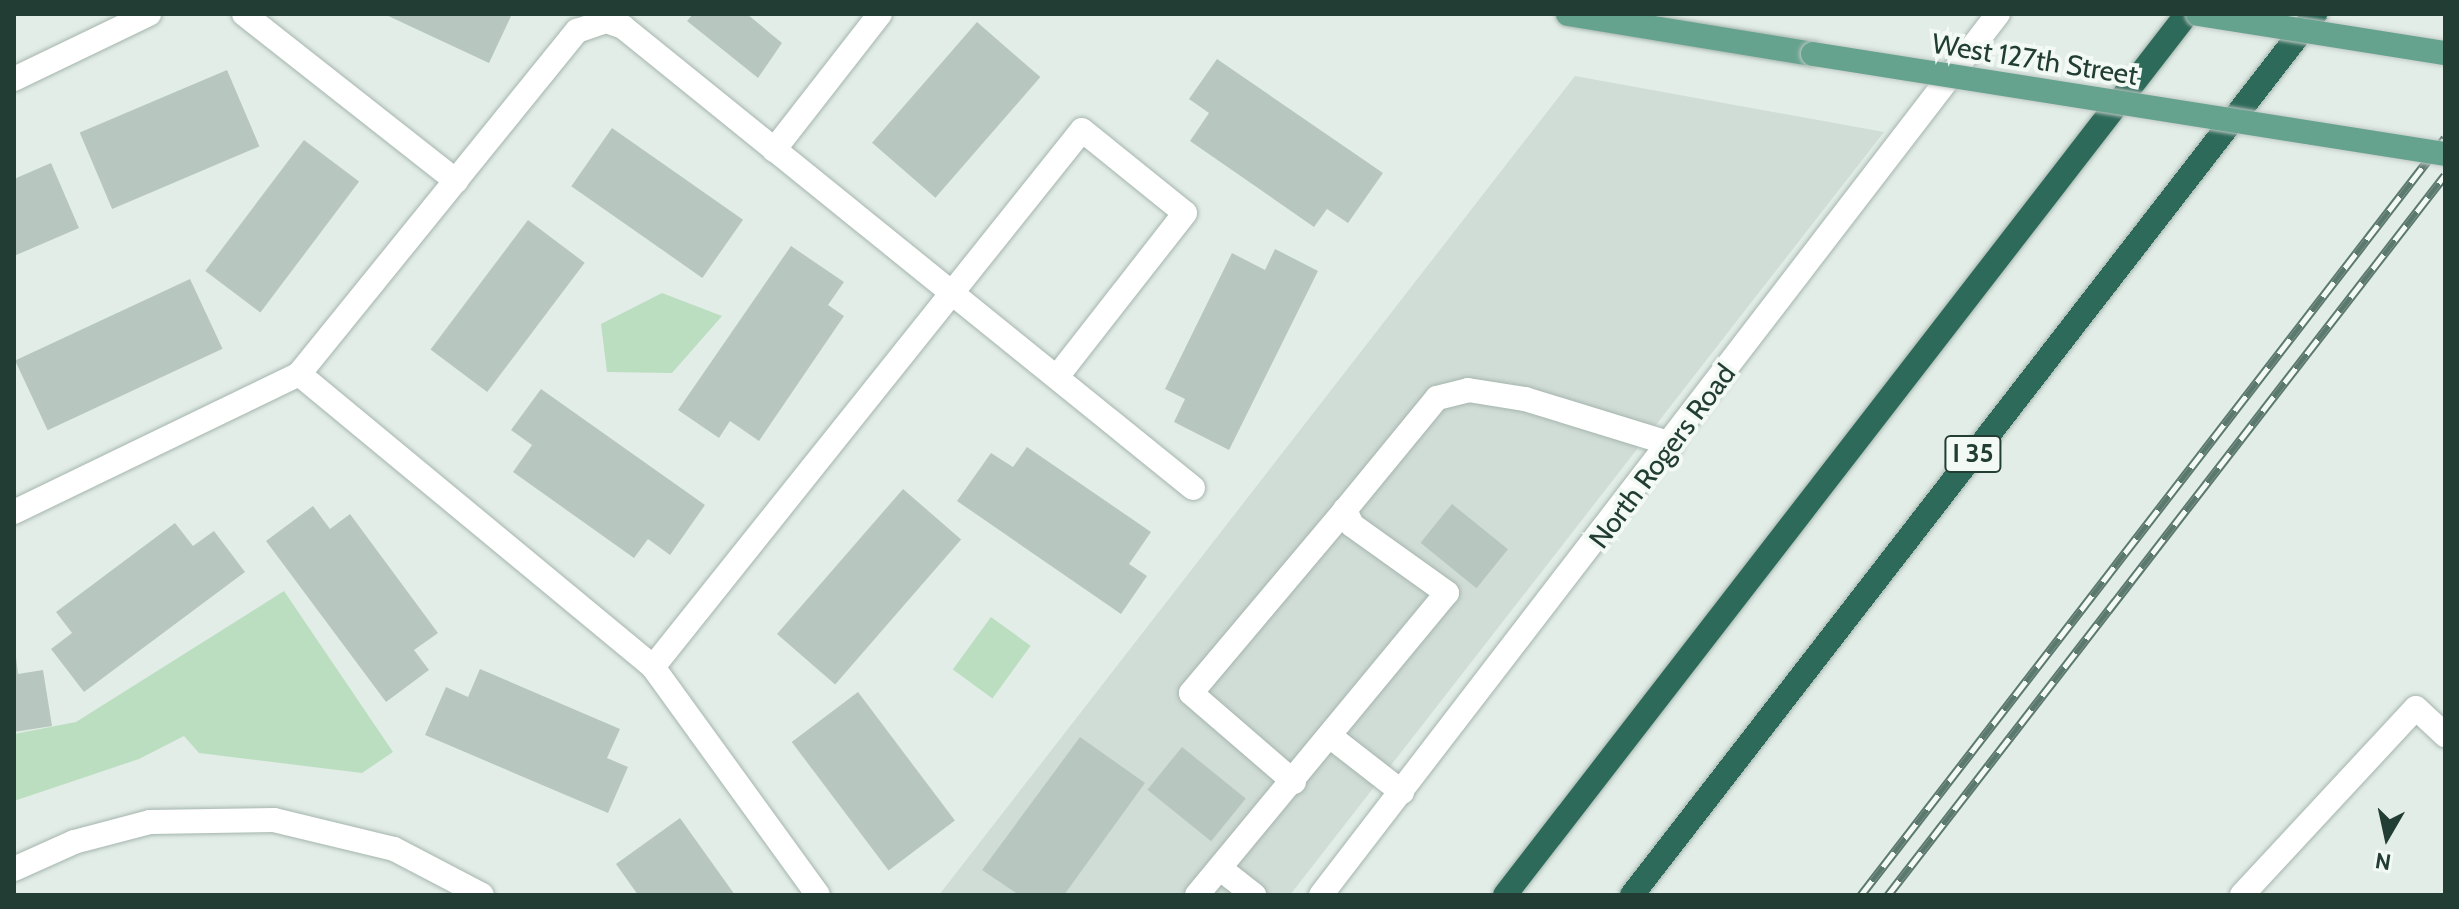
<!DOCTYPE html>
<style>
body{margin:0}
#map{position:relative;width:2459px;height:909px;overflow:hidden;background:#e2ede7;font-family:Cabin,sans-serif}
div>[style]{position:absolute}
.built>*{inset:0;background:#d0dcd6}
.green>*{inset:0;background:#bbdec1;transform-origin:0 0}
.building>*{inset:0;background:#b7c7c0;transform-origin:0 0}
.roads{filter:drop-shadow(0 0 2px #a5b5ae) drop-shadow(0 0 2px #a5b5ae)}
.minor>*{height:24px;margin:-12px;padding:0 12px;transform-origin:12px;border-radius:12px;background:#fff}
.major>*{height:24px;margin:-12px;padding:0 12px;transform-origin:12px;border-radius:12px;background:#66a38e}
.highway>*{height:24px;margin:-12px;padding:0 12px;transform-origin:12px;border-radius:12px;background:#2d6a59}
.rail>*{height:9px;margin-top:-4.5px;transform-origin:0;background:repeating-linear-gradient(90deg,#f3f9f5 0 18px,#5c796f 0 36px);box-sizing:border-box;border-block:2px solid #5c796f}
.bridges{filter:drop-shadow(0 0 2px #c1c9c6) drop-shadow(0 0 2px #c1c9c6)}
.major-bridge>*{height:24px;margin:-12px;padding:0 12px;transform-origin:12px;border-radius:12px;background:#66a38e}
span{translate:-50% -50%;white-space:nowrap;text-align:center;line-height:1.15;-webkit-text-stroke:8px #f3f9f5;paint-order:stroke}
.shield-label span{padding:2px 6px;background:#f3f9f5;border:2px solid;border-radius:6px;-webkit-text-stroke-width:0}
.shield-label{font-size:26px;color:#223e34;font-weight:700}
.street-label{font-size:28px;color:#223e34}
.frame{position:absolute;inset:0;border:16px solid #223e34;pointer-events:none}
.north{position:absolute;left:2347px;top:797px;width:80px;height:80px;-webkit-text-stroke:6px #f3f9f5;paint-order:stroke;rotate:189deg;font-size:22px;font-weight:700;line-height:32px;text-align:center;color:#223e34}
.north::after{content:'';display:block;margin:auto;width:28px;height:36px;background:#223e34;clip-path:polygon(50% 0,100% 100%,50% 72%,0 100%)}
</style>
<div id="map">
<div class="built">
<i style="clip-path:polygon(1575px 76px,1884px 132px,1290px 895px,939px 895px)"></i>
</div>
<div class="green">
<i style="clip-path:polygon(662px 293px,722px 316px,672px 373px,607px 372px,601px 324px)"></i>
<i style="clip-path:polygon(284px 591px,393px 752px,362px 773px,199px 753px,184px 736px,139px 759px,14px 801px,14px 734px,76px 722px)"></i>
<i style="left:991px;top:617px;width:49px;height:65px;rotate:36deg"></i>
</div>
<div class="building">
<i style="clip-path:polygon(384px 14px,512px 14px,489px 63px)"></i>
<i style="clip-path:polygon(693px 14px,747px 14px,782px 43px,758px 78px,687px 21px)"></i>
<i style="left:977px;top:22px;width:84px;height:160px;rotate:41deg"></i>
<i style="clip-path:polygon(1217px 59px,1383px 173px,1348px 223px,1327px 209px,1314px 227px,1190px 141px,1209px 113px,1189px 99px)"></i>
<i style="left:227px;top:70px;width:83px;height:160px;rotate:67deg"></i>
<i style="left:612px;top:128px;width:160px;height:71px;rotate:35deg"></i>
<i style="left:304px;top:140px;width:69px;height:164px;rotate:37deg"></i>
<i style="clip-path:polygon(51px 163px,79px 228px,14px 256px,14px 179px)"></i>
<i style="left:528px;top:220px;width:71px;height:162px;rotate:37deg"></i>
<i style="clip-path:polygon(791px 246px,844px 282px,828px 305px,844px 316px,759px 441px,730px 421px,719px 438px,678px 410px)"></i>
<i style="clip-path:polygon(1275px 249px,1318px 271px,1229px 450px,1174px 422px,1185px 399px,1165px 389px,1232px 253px,1265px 270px)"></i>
<i style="left:190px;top:279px;width:77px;height:193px;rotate:65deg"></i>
<i style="clip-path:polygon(541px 389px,705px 505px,670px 555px,648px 539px,634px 558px,513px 472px,532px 445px,511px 430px)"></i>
<i style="clip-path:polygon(1027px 447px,1151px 532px,1129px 564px,1147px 576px,1121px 614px,957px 501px,991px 453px,1013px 467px)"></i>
<i style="left:903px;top:489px;width:77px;height:192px;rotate:41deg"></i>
<i style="left:1452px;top:504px;width:72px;height:50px;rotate:39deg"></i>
<i style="clip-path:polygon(313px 506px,330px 529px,350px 514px,438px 633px,414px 650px,429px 670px,386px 702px,266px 541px)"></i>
<i style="clip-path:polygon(175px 523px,193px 546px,214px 531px,245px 572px,84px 692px,51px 649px,72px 633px,56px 612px)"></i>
<i style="clip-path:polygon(16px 657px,18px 674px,43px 670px,52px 726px,14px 732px)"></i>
<i style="clip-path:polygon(480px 669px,620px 729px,607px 758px,628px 767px,608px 813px,425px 735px,446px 687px,468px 697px)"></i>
<i style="left:858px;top:692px;width:161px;height:83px;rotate:53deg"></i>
<i style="clip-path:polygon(1080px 737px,1145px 783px,1064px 895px,1019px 895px,982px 870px)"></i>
<i style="left:1182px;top:747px;width:82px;height:55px;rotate:39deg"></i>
<i style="clip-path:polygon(680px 818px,735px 895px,638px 895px,616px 864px)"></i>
</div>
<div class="roads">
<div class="minor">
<i style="left:244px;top:14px;width:270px;rotate:38.2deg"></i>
<i style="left:14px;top:79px;width:150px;rotate:-25.7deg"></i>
<i style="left:774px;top:150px;width:172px;rotate:-52.1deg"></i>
<i style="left:299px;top:374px;width:460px;rotate:39.6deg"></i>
<i style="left:653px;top:667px;width:281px;rotate:54.1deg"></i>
<i style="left:14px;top:512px;width:317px;rotate:-25.8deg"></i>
<i style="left:299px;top:374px;width:442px;rotate:-51deg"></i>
<i style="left:577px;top:31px;width:31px;rotate:-19deg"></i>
<i style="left:606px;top:21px;width:18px;rotate:19deg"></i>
<i style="left:623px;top:27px;width:733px;rotate:38.96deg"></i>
<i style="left:653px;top:667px;width:687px;rotate:-51.38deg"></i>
<i style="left:1082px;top:130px;width:132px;rotate:38.9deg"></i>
<i style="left:1185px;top:213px;width:208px;rotate:128deg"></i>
<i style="left:1331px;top:737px;width:90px;rotate:37.8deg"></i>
<i style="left:1294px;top:782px;width:136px;rotate:-139.2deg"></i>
<i style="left:1191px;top:693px;width:239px;rotate:-49.9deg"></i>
<i style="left:14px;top:869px;width:66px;rotate:-24.2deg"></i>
<i style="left:74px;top:842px;width:79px;rotate:-14.7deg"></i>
<i style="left:150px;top:822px;width:124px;rotate:-0.9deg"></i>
<i style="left:274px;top:820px;width:123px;rotate:13.6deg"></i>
<i style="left:394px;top:849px;width:99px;rotate:27.6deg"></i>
<i style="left:1222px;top:870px;width:41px;rotate:38deg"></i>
<i style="left:1197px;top:895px;width:392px;rotate:-50.4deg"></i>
<i style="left:1447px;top:593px;width:117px;rotate:-144.4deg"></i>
<i style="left:1352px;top:525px;width:17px;rotate:-115deg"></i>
<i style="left:1345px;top:510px;width:145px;rotate:-50.6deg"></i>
<i style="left:1437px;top:398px;width:32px;rotate:-14deg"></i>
<i style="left:1468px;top:390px;width:58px;rotate:9deg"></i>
<i style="left:1525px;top:399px;width:153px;rotate:17.1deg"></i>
<i style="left:1321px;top:895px;width:1111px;rotate:-52.46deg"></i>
<i style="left:2242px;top:895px;width:255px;rotate:-47.1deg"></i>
<i style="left:2416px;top:708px;width:40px;rotate:43deg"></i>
</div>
<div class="major">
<i style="left:1568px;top:14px;width:248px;rotate:9.3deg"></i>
</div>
<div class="highway">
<i style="left:1505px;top:895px;width:1114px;rotate:-52.26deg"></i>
<i style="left:1632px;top:895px;width:1115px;rotate:-52.22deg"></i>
</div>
</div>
<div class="rail">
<i style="left:1861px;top:895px;width:956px;rotate:-52.35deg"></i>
<i style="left:1888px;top:895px;width:910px;rotate:-52.27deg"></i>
</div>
<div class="bridges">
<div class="major-bridge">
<i style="left:2198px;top:14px;width:250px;rotate:9deg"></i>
<i style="left:1813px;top:54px;width:640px;rotate:8.99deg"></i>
</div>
</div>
<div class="shield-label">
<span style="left:1973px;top:454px">I 35</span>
</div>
<div class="street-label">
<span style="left:2035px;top:59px;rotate:9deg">West 127th Street</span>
<span style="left:1662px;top:456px;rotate:-53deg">North Rogers Road</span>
</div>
<div class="frame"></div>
<div class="north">N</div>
</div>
